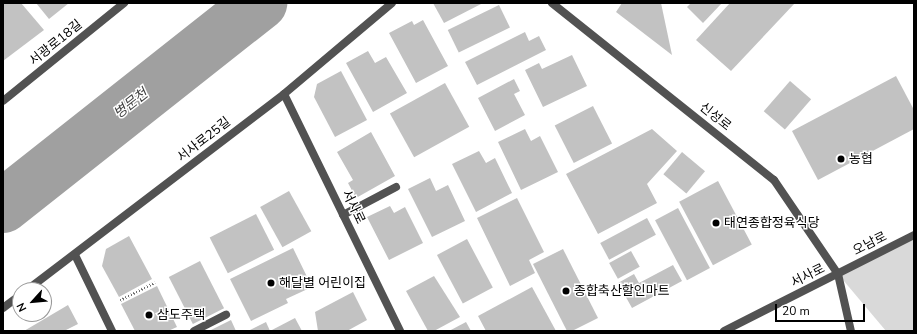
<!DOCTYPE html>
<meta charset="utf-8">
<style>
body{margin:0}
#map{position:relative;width:917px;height:334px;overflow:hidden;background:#fff;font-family:"Nunito Sans","Noto Sans KR",sans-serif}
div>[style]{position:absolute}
.green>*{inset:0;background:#d9d9d9}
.river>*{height:54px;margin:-27px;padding:0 27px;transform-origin:27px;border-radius:27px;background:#a0a0a0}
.building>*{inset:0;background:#c2c2c2;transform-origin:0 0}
.path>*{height:2.5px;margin-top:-1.25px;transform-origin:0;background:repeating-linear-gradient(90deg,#747474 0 1px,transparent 0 3px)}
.service>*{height:8px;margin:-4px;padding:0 4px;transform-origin:4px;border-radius:4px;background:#525252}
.minor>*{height:8px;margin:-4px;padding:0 4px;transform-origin:4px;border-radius:4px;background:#525252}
.tertiary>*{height:8px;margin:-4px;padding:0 4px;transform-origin:4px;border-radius:4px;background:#525252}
.dots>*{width:11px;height:11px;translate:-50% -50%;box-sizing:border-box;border:2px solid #fff;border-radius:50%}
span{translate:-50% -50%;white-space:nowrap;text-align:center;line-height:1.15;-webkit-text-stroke:3px #fff;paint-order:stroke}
.street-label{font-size:13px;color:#000}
.poi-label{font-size:13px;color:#000}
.left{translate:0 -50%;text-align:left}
.water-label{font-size:14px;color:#414141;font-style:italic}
.frame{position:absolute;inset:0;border:4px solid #000;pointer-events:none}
.north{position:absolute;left:12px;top:282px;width:40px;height:40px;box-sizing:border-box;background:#fff;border:1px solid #999;border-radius:50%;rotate:243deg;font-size:11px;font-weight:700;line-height:16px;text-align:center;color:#000}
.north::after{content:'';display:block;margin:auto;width:14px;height:18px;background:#000;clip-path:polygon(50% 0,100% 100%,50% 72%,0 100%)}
.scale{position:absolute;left:775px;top:304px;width:90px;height:18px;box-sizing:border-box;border:2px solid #000;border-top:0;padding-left:5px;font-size:12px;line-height:14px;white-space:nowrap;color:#000;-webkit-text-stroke:3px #fff;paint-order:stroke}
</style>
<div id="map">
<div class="green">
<i style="clip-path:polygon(914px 235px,914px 331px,886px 331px,838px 274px)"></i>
</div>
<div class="river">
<i style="left:3px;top:206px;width:328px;rotate:-38.3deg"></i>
</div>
<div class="building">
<i style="clip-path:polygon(3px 3px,21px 3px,44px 30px,3px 61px)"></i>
<i style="clip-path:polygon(36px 3px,69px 3px,49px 19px)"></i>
<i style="clip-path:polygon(433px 3px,483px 3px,444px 23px)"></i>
<i style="clip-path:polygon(622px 3px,661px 3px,672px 55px,616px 12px)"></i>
<i style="clip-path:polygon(691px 3px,722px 3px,703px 23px,687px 7px)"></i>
<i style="clip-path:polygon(730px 3px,795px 3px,731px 71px,696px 40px)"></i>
<i style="left:499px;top:5px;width:25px;height:57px;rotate:64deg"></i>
<i style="clip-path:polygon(423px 20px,448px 66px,416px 83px,389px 33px,412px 21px,414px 25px)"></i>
<i style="clip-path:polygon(525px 32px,529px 41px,539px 36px,546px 50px,477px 85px,465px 62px)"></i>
<i style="clip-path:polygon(368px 51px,375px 63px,386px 57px,407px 93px,373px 112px,346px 63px)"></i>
<i style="clip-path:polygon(572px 55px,587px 86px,543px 107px,525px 70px,539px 63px,542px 69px)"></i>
<i style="clip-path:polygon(341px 71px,367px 120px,335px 137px,314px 97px,317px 84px)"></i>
<i style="clip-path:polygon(896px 76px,914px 110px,914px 129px,818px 180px,792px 131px)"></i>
<i style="clip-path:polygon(514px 79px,520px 91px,514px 94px,525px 115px,495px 131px,478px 98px)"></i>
<i style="left:790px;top:81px;width:28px;height:40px;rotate:41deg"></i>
<i style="left:445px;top:83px;width:50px;height:63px;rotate:61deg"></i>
<i style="left:593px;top:106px;width:42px;height:43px;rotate:63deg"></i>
<i style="clip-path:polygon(525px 129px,531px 141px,540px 136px,558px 172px,521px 190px,498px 142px)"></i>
<i style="clip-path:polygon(652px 129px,677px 151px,647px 184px,657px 203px,598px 234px,566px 174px)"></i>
<i style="clip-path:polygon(371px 132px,395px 176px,356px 198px,348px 183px,353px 180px,337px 152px)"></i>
<i style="clip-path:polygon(479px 151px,486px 163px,495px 158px,512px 193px,476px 212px,452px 164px)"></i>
<i style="left:682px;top:152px;width:30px;height:29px;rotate:40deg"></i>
<i style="clip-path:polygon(430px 178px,436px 191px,448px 185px,465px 221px,432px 237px,408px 189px)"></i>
<i style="left:718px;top:181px;width:72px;height:44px;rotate:62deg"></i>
<i style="left:289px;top:191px;width:46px;height:33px;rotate:61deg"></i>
<i style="clip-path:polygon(517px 198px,544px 252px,529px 260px,535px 273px,510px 286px,477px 218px)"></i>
<i style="clip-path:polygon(390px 206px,394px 213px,405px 207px,423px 243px,389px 260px,367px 217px)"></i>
<i style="left:678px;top:208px;width:68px;height:26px;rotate:62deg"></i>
<i style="left:256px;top:214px;width:40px;height:52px;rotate:63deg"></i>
<i style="left:647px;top:218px;width:19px;height:53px;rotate:62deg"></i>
<i style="clip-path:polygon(129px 236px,152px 279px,119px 297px,102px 266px,106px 249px)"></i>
<i style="left:467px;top:239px;width:55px;height:34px;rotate:62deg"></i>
<i style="clip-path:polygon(293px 248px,312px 287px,286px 299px,288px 303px,251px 321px,230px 279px)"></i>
<i style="clip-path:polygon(563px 249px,598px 318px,572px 331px,567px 331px,533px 264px)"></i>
<i style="left:631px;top:251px;width:18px;height:25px;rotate:61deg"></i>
<i style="left:200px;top:261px;width:53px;height:35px;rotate:63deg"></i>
<i style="clip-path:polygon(673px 265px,682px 281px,632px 308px,618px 283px,634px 274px,639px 283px)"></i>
<i style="clip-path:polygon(434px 276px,460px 317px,434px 331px,428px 331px,406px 291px)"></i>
<i style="clip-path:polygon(157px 286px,177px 327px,168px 331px,135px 331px,121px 304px)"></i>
<i style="clip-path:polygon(532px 287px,556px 331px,486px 331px,478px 316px)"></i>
<i style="clip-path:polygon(353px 292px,367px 320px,347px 331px,318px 331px,315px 312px)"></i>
<i style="clip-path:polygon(68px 305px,78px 324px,64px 331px,24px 331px)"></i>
<i style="clip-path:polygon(295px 318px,302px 331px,270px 331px)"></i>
<i style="clip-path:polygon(231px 320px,236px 331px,209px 331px)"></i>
<i style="clip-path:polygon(266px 322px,270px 331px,248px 331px)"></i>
<i style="clip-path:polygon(466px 322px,471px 331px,449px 331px)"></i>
</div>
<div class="path">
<i style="left:120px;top:300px;width:39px;rotate:-27deg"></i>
</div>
<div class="service">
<i style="left:343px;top:215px;width:60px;rotate:-27.8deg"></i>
<i style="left:194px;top:331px;width:36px;rotate:-27deg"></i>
</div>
<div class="minor">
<i style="left:284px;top:94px;width:264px;rotate:63.9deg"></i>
<i style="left:3px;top:101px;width:156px;rotate:-39deg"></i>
<i style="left:75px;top:255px;width:85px;rotate:64deg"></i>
<i style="left:27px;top:290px;width:323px;rotate:-37.3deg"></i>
<i style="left:284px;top:94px;width:141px;rotate:-40.1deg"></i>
<i style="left:3px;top:308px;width:21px;rotate:-37deg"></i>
</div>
<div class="tertiary">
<i style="left:552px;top:3px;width:284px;rotate:38.6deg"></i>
<i style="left:774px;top:180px;width:114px;rotate:55.8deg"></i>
<i style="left:838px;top:274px;width:58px;rotate:77.2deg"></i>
<i style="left:724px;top:331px;width:213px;rotate:-26.8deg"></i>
</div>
<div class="dots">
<i style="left:841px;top:159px;background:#000"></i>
<i style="left:716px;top:223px;background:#000"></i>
<i style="left:271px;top:283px;background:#000"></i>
<i style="left:566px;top:291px;background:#000"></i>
<i style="left:149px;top:315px;background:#000"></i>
</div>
<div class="street-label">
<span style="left:56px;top:43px;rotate:-39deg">서광로18길</span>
<span style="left:715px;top:117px;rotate:39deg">신성로</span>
<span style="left:204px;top:140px;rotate:-38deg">서사로25길</span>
<span style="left:353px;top:207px;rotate:64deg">서사로</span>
<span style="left:870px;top:244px;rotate:-27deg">오남로</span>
<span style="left:808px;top:276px;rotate:-27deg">서사로</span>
</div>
<div class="poi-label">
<span class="left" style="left:849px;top:159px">농협</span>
<span class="left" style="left:724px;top:223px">태연종합정육식당</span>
<span class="left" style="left:279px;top:283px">해달별 어린이집</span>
<span class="left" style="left:574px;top:291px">종합축산할인마트</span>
<span class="left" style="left:157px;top:315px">삼도주택</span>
</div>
<div class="water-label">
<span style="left:131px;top:104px;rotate:-38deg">병문천</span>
</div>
<div class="frame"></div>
<div class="north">N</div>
<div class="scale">20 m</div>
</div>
